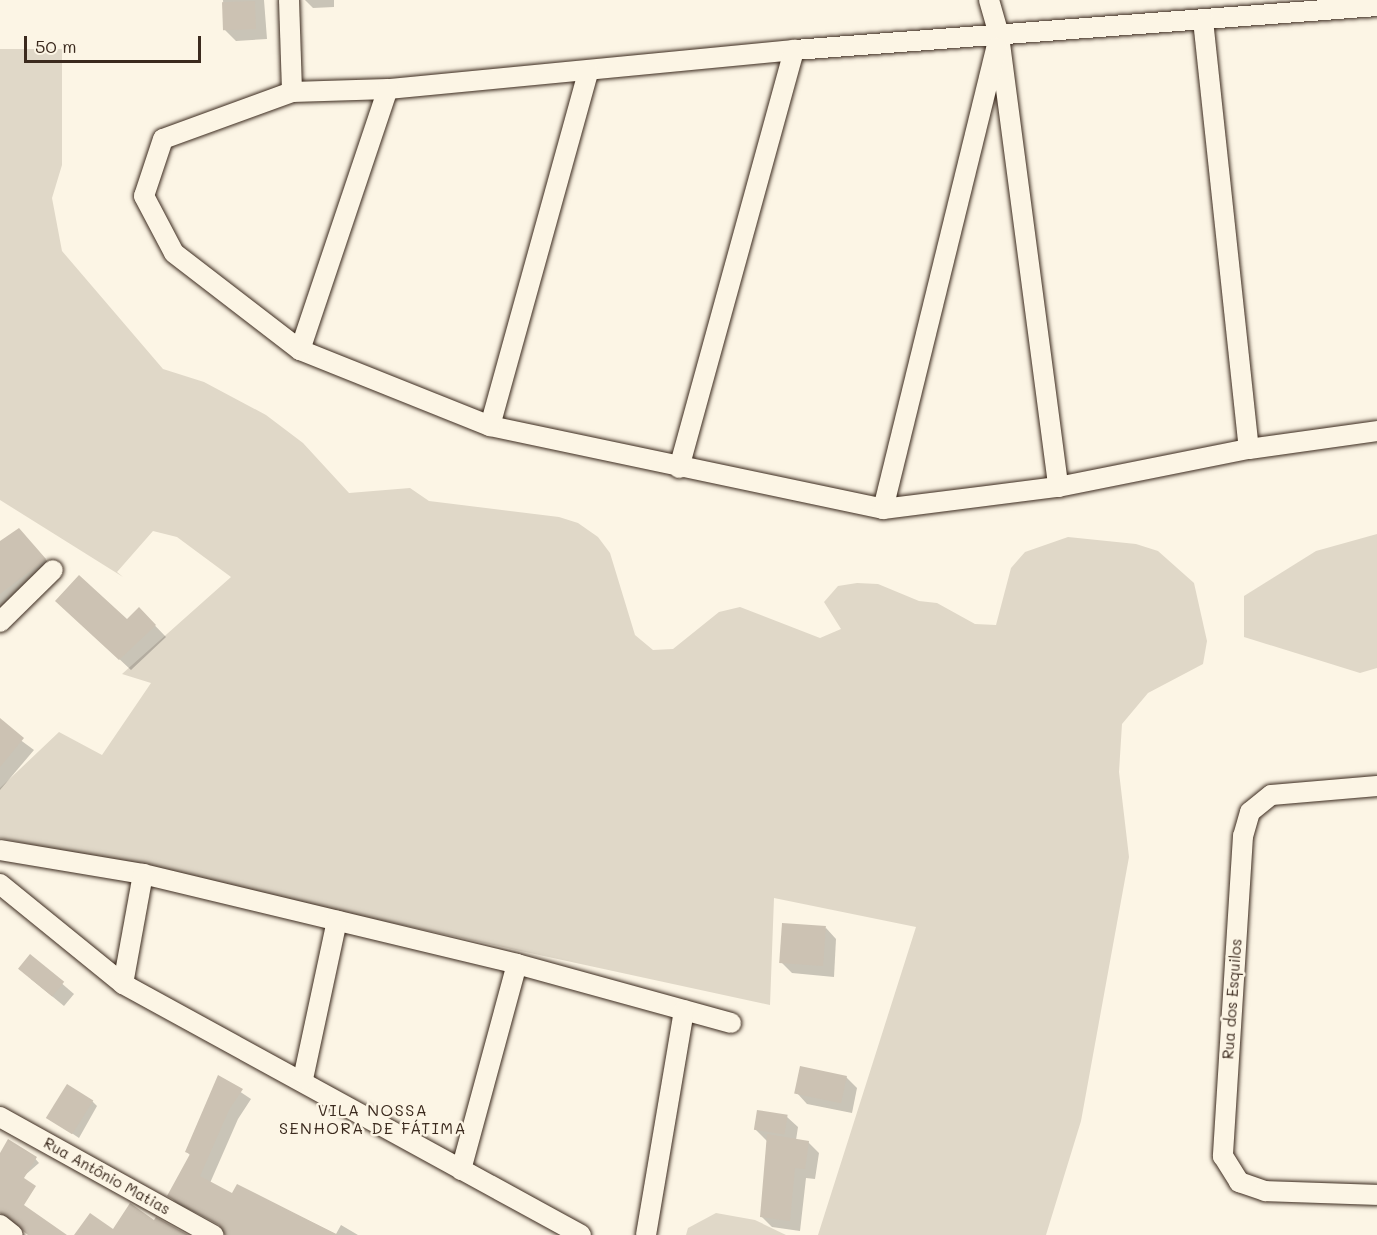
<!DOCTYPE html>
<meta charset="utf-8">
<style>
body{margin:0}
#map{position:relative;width:1377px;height:1235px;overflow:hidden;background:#fcf5e5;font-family:Mali,sans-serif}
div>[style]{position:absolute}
.green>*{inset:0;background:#e0d8c8}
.shadow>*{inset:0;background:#0003}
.building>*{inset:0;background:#ccc2b3;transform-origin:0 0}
.roads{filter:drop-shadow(0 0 2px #3b2a1e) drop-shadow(0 0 2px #3b2a1e)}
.street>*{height:20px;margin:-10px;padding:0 10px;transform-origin:10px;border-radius:10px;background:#fcf5e5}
span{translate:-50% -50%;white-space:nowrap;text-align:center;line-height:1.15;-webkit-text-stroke:5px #fcf5e5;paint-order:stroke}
.street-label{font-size:15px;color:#3b2a1e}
.neighbourhood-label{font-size:16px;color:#3b2a1e;letter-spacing:1.5px}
.scale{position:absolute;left:24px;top:36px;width:177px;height:27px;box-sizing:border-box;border:3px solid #3b2a1e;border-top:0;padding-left:8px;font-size:18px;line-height:21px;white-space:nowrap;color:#3b2a1e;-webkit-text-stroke:4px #fcf5e5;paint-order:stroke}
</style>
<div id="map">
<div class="green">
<i style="clip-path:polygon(0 49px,62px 49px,62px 165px,52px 198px,62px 251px,163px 369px,204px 382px,266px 415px,303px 443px,349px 493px,410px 488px,429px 501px,559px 517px,578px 523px,598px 537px,610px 553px,635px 635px,653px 650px,673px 649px,719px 612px,740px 607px,820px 638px,841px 629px,824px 602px,838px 586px,857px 583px,878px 584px,919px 601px,937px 603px,975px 624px,996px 625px,1011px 568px,1025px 552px,1068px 537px,1136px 544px,1158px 551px,1194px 583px,1207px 641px,1203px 664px,1148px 693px,1122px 724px,1119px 772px,1129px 857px,1081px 1121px,1046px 1235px,818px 1235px,916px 927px,774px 898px,770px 1005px,0 838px,0 788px,59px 732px,102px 755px,151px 683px,122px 674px,231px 577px,177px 537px,153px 531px,117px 572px,123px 577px,0 500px)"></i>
<i style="clip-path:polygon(1377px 534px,1377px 668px,1360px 673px,1244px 637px,1244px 596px,1316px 551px)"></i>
<i style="clip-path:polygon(716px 1213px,755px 1220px,786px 1235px,686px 1235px,688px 1228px)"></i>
</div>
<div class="shadow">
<i style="clip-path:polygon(223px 0,267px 0,264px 0,267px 39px,236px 41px,225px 30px)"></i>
<i style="clip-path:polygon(305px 0,334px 0,334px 7px,313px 8px)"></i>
<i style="clip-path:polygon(19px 530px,56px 571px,0 616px,0 543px)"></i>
<i style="clip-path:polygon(139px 609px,166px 637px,131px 670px,68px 611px,128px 621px)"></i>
<i style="clip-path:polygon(0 725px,34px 750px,0 790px)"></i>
<i style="clip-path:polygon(826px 928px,836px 939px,834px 977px,792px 973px,781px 962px)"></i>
<i style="clip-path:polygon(30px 956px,74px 994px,64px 1006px,31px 979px)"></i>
<i style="clip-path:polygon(218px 1077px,251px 1099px,238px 1119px,210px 1183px,233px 1195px,238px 1186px,336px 1234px,341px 1225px,358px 1235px,241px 1235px,178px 1204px,169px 1196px,191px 1156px,187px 1152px)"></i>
<i style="clip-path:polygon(846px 1077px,857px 1088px,852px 1113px,807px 1104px,797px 1093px)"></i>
<i style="clip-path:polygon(92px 1101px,97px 1106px,79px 1138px,49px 1118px)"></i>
<i style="clip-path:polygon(787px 1117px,798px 1127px,796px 1140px,808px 1142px,819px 1153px,815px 1179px,806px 1178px,800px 1231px,772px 1227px,761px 1216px,767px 1141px,756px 1130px)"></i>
<i style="clip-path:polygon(32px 1155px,39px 1163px,0 1197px,0 1156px)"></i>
</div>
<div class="building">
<i style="left:255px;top:1px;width:28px;height:33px;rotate:88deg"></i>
<i style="clip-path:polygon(19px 528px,46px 559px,0 594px,0 541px)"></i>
<i style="clip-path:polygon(79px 575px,127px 619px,139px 607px,156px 625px,119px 660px,55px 601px)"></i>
<i style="clip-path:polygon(0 718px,24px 738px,0 767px)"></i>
<i style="left:782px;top:923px;width:44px;height:40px;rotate:4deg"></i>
<i style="left:30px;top:954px;width:44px;height:19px;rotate:39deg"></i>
<i style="left:800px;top:1066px;width:48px;height:28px;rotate:12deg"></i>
<i style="clip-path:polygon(218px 1075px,243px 1089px,229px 1110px,200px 1176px,232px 1193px,237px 1184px,338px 1235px,225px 1235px,219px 1225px,167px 1196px,190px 1154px,185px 1152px)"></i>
<i style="left:67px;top:1084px;width:31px;height:40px;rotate:32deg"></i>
<i style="left:757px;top:1110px;width:31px;height:20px;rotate:9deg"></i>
<i style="clip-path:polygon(767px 1134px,809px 1141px,805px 1169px,795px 1168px,790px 1221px,760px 1217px)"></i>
<i style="clip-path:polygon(8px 1139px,37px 1157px,24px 1178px,36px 1186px,24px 1205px,67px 1235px,28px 1235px,0 1213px,0 1153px)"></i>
<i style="clip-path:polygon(130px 1203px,154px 1220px,156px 1217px,188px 1235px,74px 1235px,90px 1213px,113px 1229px)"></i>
</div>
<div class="roads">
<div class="street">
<i style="left:289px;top:0;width:92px;rotate:88.1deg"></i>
<i style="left:989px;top:0;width:37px;rotate:74deg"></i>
<i style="left:999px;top:36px;width:455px;rotate:82.5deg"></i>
<i style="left:1377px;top:6px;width:585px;rotate:175.68deg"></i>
<i style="left:794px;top:50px;width:408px;rotate:174.5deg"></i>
<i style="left:388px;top:89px;width:96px;rotate:178.2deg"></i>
<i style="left:292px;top:92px;width:137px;rotate:160deg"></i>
<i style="left:163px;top:139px;width:60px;rotate:108.4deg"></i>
<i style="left:144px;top:196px;width:64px;rotate:62.2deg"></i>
<i style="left:174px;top:253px;width:159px;rotate:37.6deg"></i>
<i style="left:300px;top:350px;width:205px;rotate:21.8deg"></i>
<i style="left:490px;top:426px;width:402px;rotate:11.9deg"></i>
<i style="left:883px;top:509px;width:176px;rotate:-7.2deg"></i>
<i style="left:1058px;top:487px;width:195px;rotate:-11.3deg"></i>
<i style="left:1249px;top:449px;width:129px;rotate:-8deg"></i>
<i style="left:1203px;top:20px;width:431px;rotate:83.9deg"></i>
<i style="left:300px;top:350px;width:275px;rotate:-71.4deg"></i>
<i style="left:490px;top:426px;width:367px;rotate:-74.5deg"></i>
<i style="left:679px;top:468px;width:434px;rotate:-74.6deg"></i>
<i style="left:883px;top:509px;width:475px;rotate:-76.2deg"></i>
<i style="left:0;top:622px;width:74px;rotate:-44.5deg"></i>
<i style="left:1377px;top:786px;width:106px;rotate:175.1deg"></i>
<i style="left:1271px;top:795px;width:27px;rotate:141deg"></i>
<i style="left:1250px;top:812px;width:25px;rotate:106deg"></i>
<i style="left:1243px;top:836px;width:321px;rotate:93.6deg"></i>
<i style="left:1223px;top:1156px;width:31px;rotate:58deg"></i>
<i style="left:1239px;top:1182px;width:28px;rotate:19deg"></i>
<i style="left:1265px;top:1191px;width:112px;rotate:2deg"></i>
<i style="left:0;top:850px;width:145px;rotate:9.5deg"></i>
<i style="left:143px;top:874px;width:385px;rotate:13.5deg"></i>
<i style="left:517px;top:964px;width:222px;rotate:15.4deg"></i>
<i style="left:0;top:884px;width:159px;rotate:39.1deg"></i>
<i style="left:123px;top:984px;width:522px;rotate:28.72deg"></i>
<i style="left:123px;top:984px;width:112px;rotate:-79.7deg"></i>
<i style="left:303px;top:1079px;width:162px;rotate:-77.9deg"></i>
<i style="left:0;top:1117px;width:244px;rotate:29deg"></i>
<i style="left:461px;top:1170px;width:213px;rotate:-74.8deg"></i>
<i style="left:0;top:1225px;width:16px;rotate:38deg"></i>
<i style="left:646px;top:1235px;width:228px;rotate:-80.4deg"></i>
</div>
</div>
<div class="street-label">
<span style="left:1232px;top:999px;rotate:-86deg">Rua dos Esquilos</span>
<span style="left:107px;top:1176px;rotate:29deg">Rua Antônio Matias</span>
</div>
<div class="neighbourhood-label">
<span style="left:373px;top:1119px">VILA NOSSA<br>SENHORA DE FÁTIMA</span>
</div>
<div class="scale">50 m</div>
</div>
